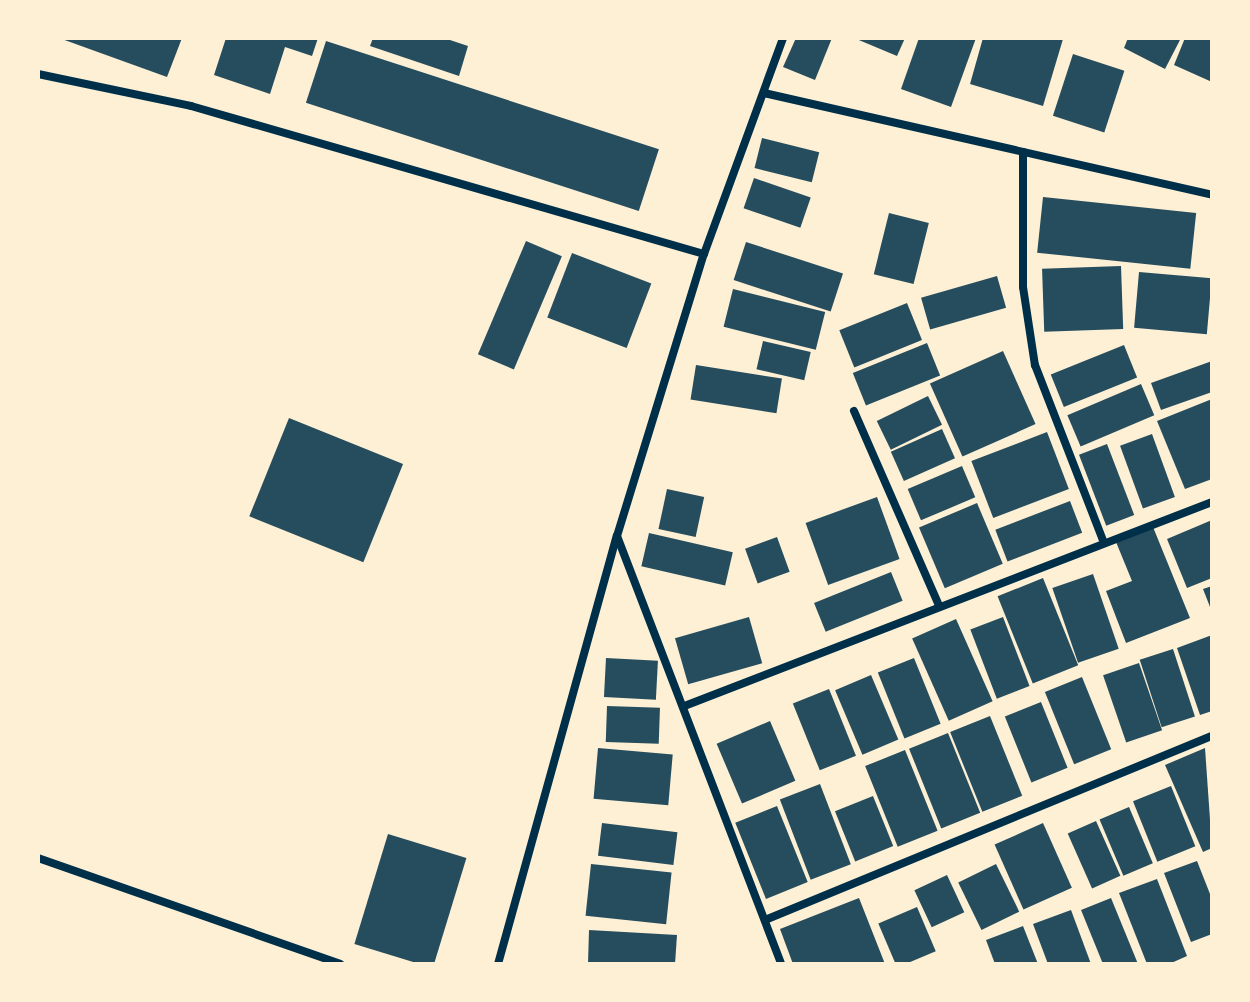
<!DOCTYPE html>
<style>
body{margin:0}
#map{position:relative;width:1250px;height:1002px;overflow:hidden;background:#fdf0d5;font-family:"Exo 2",sans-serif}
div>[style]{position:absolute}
.building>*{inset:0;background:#264d5e;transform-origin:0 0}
.minor>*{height:8px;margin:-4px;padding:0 4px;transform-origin:4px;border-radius:4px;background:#003049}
span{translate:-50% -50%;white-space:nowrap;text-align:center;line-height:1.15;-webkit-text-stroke:7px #fdf0d5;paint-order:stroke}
.frame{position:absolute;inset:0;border:40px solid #fdf0d5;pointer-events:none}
</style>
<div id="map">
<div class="building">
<i style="clip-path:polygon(59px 38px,182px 38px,167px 77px)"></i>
<i style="clip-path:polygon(226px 38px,318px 38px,312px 56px,285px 47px,270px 94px,214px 75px)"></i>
<i style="clip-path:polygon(373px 38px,444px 38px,468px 46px,459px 76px,370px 46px)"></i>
<i style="clip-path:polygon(796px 38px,832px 38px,815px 80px,783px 67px)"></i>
<i style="clip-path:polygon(854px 38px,905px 38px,897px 56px)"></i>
<i style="clip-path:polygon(919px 38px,976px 38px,951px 107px,901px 89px)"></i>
<i style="clip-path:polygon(983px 38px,1063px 39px,1043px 106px,970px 84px)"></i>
<i style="clip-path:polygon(1128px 38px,1181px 38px,1165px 69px,1124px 48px)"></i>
<i style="clip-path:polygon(1185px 38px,1212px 38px,1212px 82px,1174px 65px)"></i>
<i style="left:326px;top:41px;width:350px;height:65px;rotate:18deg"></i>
<i style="left:1073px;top:54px;width:54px;height:65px;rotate:18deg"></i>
<i style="left:762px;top:138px;width:59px;height:31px;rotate:14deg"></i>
<i style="left:754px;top:178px;width:60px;height:32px;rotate:19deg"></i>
<i style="left:1043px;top:197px;width:154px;height:56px;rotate:6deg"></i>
<i style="left:889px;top:213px;width:41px;height:63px;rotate:14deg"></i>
<i style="left:526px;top:241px;width:39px;height:123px;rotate:23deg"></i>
<i style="left:746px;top:242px;width:102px;height:40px;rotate:18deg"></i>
<i style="left:572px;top:253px;width:85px;height:69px;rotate:21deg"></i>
<i style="left:1121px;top:266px;width:63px;height:79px;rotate:88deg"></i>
<i style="left:1139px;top:272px;width:73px;height:56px;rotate:5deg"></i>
<i style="left:997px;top:276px;width:33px;height:79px;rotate:74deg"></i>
<i style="left:733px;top:289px;width:95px;height:39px;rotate:14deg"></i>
<i style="left:907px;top:303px;width:40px;height:73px;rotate:68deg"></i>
<i style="left:763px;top:341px;width:49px;height:29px;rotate:13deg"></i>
<i style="left:927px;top:343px;width:35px;height:80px;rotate:68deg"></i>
<i style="left:1124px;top:345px;width:35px;height:79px;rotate:68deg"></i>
<i style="left:1003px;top:351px;width:80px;height:80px;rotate:66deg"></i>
<i style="clip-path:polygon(1212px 361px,1212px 392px,1161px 410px,1151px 383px)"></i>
<i style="left:696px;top:365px;width:87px;height:35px;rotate:9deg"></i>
<i style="left:1141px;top:384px;width:34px;height:80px;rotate:67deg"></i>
<i style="left:928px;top:396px;width:32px;height:57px;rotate:64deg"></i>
<i style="clip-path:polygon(1212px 399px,1212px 479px,1185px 489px,1157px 421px)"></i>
<i style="left:289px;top:418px;width:123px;height:106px;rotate:22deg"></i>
<i style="left:942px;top:429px;width:32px;height:56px;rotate:66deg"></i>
<i style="left:1047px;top:432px;width:61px;height:81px;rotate:69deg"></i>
<i style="left:1152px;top:434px;width:67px;height:34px;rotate:70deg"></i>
<i style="left:1107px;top:444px;width:76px;height:30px;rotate:69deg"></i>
<i style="left:962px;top:466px;width:34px;height:59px;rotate:67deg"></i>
<i style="left:667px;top:489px;width:38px;height:41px;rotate:12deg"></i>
<i style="left:877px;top:497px;width:66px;height:76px;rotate:70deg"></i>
<i style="left:1070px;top:501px;width:34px;height:80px;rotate:69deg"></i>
<i style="left:977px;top:503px;width:66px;height:63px;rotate:67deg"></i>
<i style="clip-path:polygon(1212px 520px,1212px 578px,1187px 588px,1167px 539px)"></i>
<i style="clip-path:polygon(1153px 527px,1190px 618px,1126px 643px,1106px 591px,1132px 581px,1116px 542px)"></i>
<i style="left:649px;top:533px;width:86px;height:34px;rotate:13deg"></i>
<i style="left:777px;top:537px;width:37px;height:34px;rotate:70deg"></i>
<i style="left:891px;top:572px;width:31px;height:83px;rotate:68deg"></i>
<i style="left:1093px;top:574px;width:79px;height:43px;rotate:71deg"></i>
<i style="left:1043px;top:578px;width:94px;height:49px;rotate:68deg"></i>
<i style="clip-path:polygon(1212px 586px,1212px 612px,1203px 589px)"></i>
<i style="left:749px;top:617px;width:48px;height:77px;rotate:74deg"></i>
<i style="left:1003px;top:617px;width:74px;height:35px;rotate:69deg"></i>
<i style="left:956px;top:619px;width:90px;height:48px;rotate:66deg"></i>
<i style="clip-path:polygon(1212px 635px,1212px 711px,1200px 715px,1177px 648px)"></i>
<i style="left:1173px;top:649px;width:71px;height:35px;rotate:72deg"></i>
<i style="left:606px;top:658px;width:52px;height:39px;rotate:3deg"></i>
<i style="left:914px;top:658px;width:71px;height:39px;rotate:68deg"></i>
<i style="left:1139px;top:663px;width:71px;height:38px;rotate:71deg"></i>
<i style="left:871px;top:675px;width:70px;height:39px;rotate:67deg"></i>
<i style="left:1082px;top:677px;width:78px;height:40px;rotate:68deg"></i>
<i style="left:829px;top:689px;width:72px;height:39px;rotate:68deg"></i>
<i style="left:1041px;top:702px;width:71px;height:39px;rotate:68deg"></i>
<i style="left:607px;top:706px;width:53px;height:36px;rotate:2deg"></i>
<i style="left:990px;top:716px;width:86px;height:43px;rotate:68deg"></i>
<i style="left:770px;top:721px;width:65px;height:58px;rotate:67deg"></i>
<i style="left:948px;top:733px;width:86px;height:42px;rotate:68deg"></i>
<i style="left:598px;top:748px;width:75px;height:51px;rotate:5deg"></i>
<i style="clip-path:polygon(1205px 748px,1212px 848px,1203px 852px,1165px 765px)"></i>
<i style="left:905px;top:750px;width:87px;height:43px;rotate:68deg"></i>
<i style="left:820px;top:784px;width:86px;height:43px;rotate:69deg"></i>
<i style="left:1171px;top:786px;width:65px;height:41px;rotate:68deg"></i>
<i style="left:873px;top:796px;width:54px;height:41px;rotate:68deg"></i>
<i style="left:777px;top:806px;width:82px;height:45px;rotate:68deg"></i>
<i style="left:1129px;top:807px;width:61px;height:32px;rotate:67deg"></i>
<i style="left:1096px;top:821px;width:60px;height:31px;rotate:66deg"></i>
<i style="left:602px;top:823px;width:76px;height:33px;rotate:7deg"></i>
<i style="left:1043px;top:823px;width:71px;height:53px;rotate:66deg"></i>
<i style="left:388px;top:834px;width:82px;height:115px;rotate:17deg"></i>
<i style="clip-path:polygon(1197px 861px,1212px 899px,1212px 934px,1191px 942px,1164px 873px)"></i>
<i style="left:591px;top:864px;width:81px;height:52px;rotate:6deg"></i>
<i style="left:996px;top:864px;width:53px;height:42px;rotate:64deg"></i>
<i style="left:947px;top:875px;width:41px;height:36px;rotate:65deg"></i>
<i style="clip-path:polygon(1157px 879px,1187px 956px,1169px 964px,1147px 964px,1119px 893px)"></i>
<i style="clip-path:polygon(859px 898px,885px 964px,793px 964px,780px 929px)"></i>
<i style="clip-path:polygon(1111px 898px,1138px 964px,1103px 964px,1081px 910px)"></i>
<i style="left:917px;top:907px;width:48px;height:42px;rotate:67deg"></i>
<i style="clip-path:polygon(1071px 910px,1091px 964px,1048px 964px,1033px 924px)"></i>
<i style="clip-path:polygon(1023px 926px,1038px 964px,995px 964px,986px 940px)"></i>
<i style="clip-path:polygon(589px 930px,677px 935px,675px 964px,588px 964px)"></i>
</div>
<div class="minor">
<i style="left:38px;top:74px;width:156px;rotate:11.8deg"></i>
<i style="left:191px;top:106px;width:534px;rotate:16.09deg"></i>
<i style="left:764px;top:93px;width:459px;rotate:12.8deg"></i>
<i style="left:1023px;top:152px;width:135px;rotate:90deg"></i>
<i style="left:1023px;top:287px;width:79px;rotate:81.3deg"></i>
<i style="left:1035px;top:365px;width:191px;rotate:68.8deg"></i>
<i style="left:854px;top:411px;width:213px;rotate:66.4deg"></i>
<i style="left:617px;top:536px;width:458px;rotate:69deg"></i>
<i style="left:687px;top:705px;width:563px;rotate:-21.14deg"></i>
<i style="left:38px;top:858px;width:320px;rotate:19.3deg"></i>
<i style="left:765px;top:920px;width:483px;rotate:-22.4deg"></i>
<i style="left:498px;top:964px;width:444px;rotate:-74.5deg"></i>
<i style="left:617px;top:536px;width:295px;rotate:-72.9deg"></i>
<i style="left:704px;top:254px;width:230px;rotate:-69.9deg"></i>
</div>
<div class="frame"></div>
</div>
